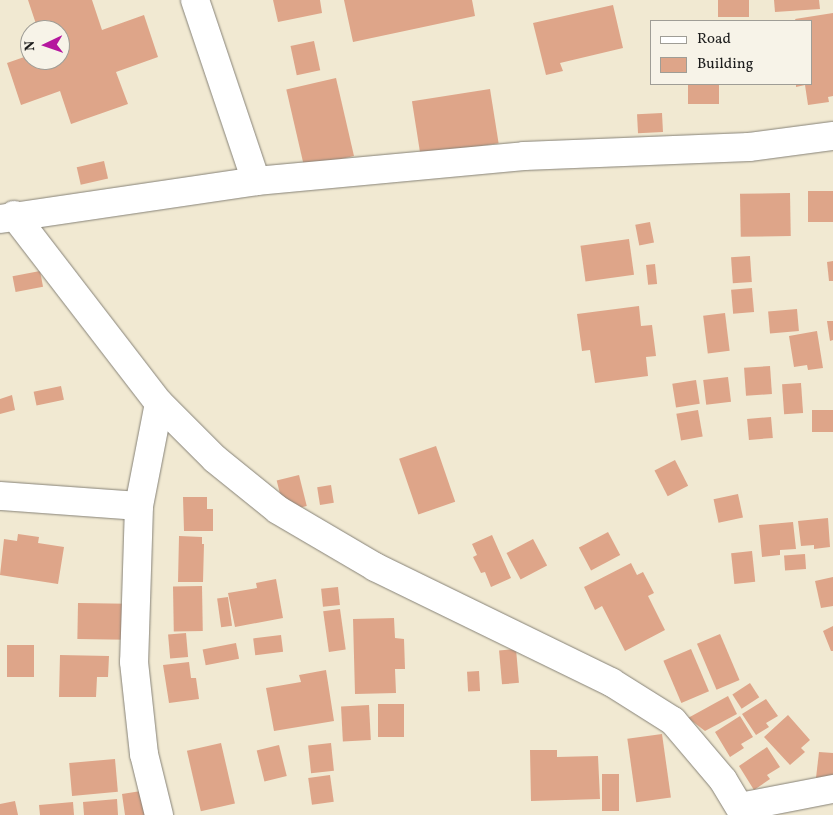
<!DOCTYPE html>
<style>
body{margin:0}
#map{position:relative;width:833px;height:815px;overflow:hidden;background:#f1e9d2;font-family:Vollkorn,serif}
div>[style]{position:absolute}
.building>*{inset:0;background:#dea589;transform-origin:0 0}
.roads{filter:drop-shadow(0 0 1px #868277) drop-shadow(0 0 1px #868277)}
.street>*{height:28px;margin:-14px;padding:0 14px;transform-origin:14px;border-radius:14px;background:#fff}
span{translate:-50% -50%;white-space:nowrap;text-align:center;line-height:1.15;-webkit-text-stroke:4px #f7f3e8;paint-order:stroke}
.legend{position:absolute;left:650px;top:20px;width:162px;height:65px;box-sizing:border-box;background:#f7f3e8;border:1px solid #9f9d96;margin:0;padding:6px 9px;list-style:none;font-size:15px;color:#1c1c1c}
.legend li{display:flex;align-items:center;gap:10px;height:25px}
.legend b{width:25px;border:1px solid #9f9d96}
.north{position:absolute;left:20px;top:20px;width:50px;height:50px;box-sizing:border-box;background:#f7f3e8;border:1px solid #9f9d96;border-radius:50%;rotate:267deg;font-size:14px;font-weight:700;line-height:20px;text-align:center;color:#1c1c1c}
.north::after{content:'';display:block;margin:auto;width:18px;height:22px;background:#b5179e;clip-path:polygon(50% 0,100% 100%,50% 72%,0 100%)}
</style>
<div id="map">
<div class="building">
<i style="clip-path:polygon(28px 0,92px 0,102px 30px,144px 15px,158px 57px,116px 72px,128px 104px,71px 124px,60px 91px,21px 105px,7px 63px,30px 55px,30px 60px,60px 60px,60px 30px,38px 30px)"></i>
<i style="clip-path:polygon(273px 0,320px 0,322px 13px,278px 22px)"></i>
<i style="clip-path:polygon(344px 0,472px 0,475px 16px,353px 42px)"></i>
<i style="left:718px;top:0;width:31px;height:17px"></i>
<i style="clip-path:polygon(774px 0,819px 0,820px 9px,775px 12px)"></i>
<i style="clip-path:polygon(613px 5px,623px 48px,560px 63px,563px 71px,546px 75px,533px 23px)"></i>
<i style="clip-path:polygon(833px 13px,833px 96px,828px 97px,829px 102px,808px 105px,805px 85px,796px 87px,796px 84px,812px 84px,812px 21px,796px 21px,795px 19px)"></i>
<i style="left:314px;top:41px;width:30px;height:24px;rotate:78deg"></i>
<i style="left:336px;top:78px;width:80px;height:51px;rotate:77deg"></i>
<i style="left:688px;top:84px;width:31px;height:20px"></i>
<i style="left:490px;top:89px;width:55px;height:79px;rotate:81deg"></i>
<i style="left:662px;top:113px;width:19px;height:25px;rotate:87deg"></i>
<i style="left:104px;top:161px;width:18px;height:28px;rotate:77deg"></i>
<i style="left:833px;top:191px;width:31px;height:25px;rotate:90deg"></i>
<i style="left:790px;top:193px;width:43px;height:50px;rotate:89deg"></i>
<i style="left:650px;top:222px;width:21px;height:15px;rotate:79deg"></i>
<i style="left:629px;top:239px;width:36px;height:49px;rotate:82deg"></i>
<i style="left:750px;top:256px;width:26px;height:19px;rotate:86deg"></i>
<i style="clip-path:polygon(833px 261px,833px 281px,829px 281px,827px 262px)"></i>
<i style="left:655px;top:264px;width:20px;height:9px;rotate:84deg"></i>
<i style="left:40px;top:271px;width:16px;height:28px;rotate:79deg"></i>
<i style="left:752px;top:288px;width:24px;height:21px;rotate:85deg"></i>
<i style="clip-path:polygon(639px 306px,641px 326px,652px 325px,656px 356px,646px 357px,648px 376px,595px 383px,590px 350px,582px 351px,577px 314px)"></i>
<i style="left:797px;top:309px;width:22px;height:29px;rotate:85deg"></i>
<i style="left:725px;top:313px;width:38px;height:22px;rotate:83deg"></i>
<i style="clip-path:polygon(827px 321px,833px 321px,833px 340px,830px 341px)"></i>
<i style="clip-path:polygon(817px 331px,823px 368px,808px 370px,807px 365px,794px 367px,789px 336px)"></i>
<i style="left:770px;top:366px;width:28px;height:26px;rotate:86deg"></i>
<i style="left:728px;top:377px;width:25px;height:25px;rotate:83deg"></i>
<i style="left:696px;top:380px;width:24px;height:24px;rotate:81deg"></i>
<i style="left:801px;top:383px;width:30px;height:19px;rotate:86deg"></i>
<i style="left:61px;top:386px;width:14px;height:28px;rotate:78deg"></i>
<i style="clip-path:polygon(12px 395px,15px 410px,0 414px,0 399px)"></i>
<i style="left:698px;top:410px;width:27px;height:22px;rotate:80deg"></i>
<i style="left:833px;top:410px;width:22px;height:21px;rotate:90deg"></i>
<i style="left:771px;top:417px;width:21px;height:24px;rotate:85deg"></i>
<i style="left:436px;top:446px;width:59px;height:39px;rotate:71deg"></i>
<i style="left:675px;top:460px;width:29px;height:23px;rotate:63deg"></i>
<i style="left:299px;top:475px;width:32px;height:23px;rotate:76deg"></i>
<i style="left:331px;top:485px;width:18px;height:14px;rotate:81deg"></i>
<i style="left:738px;top:494px;width:24px;height:25px;rotate:78deg"></i>
<i style="clip-path:polygon(183px 497px,207px 497px,207px 509px,213px 509px,213px 531px,184px 531px)"></i>
<i style="clip-path:polygon(828px 518px,830px 547px,814px 549px,814px 545px,801px 546px,798px 521px)"></i>
<i style="clip-path:polygon(793px 522px,796px 549px,780px 550px,780px 555px,762px 557px,759px 525px)"></i>
<i style="left:608px;top:532px;width:26px;height:33px;rotate:62deg"></i>
<i style="clip-path:polygon(18px 534px,39px 537px,38px 543px,64px 547px,58px 584px,0 575px,4px 539px,17px 541px)"></i>
<i style="clip-path:polygon(492px 535px,511px 578px,491px 587px,485px 572px,481px 573px,473px 557px,477px 555px,472px 544px)"></i>
<i style="clip-path:polygon(179px 536px,202px 537px,202px 544px,204px 544px,203px 582px,178px 582px)"></i>
<i style="left:533px;top:539px;width:30px;height:30px;rotate:62deg"></i>
<i style="left:752px;top:551px;width:31px;height:21px;rotate:84deg"></i>
<i style="left:805px;top:554px;width:15px;height:21px;rotate:86deg"></i>
<i style="clip-path:polygon(631px 563px,637px 575px,643px 572px,654px 593px,648px 596px,665px 630px,625px 651px,602px 606px,595px 610px,584px 587px)"></i>
<i style="clip-path:polygon(833px 577px,833px 606px,821px 608px,815px 581px)"></i>
<i style="clip-path:polygon(276px 579px,283px 618px,235px 627px,228px 593px,257px 588px,256px 583px)"></i>
<i style="left:202px;top:586px;width:45px;height:29px;rotate:89deg"></i>
<i style="left:338px;top:587px;width:18px;height:17px;rotate:84deg"></i>
<i style="left:228px;top:597px;width:29px;height:11px;rotate:82deg"></i>
<i style="left:78px;top:603px;width:49px;height:36px;rotate:1deg"></i>
<i style="left:340px;top:609px;width:41px;height:17px;rotate:82deg"></i>
<i style="clip-path:polygon(394px 618px,395px 638px,404px 639px,405px 669px,395px 669px,396px 693px,355px 694px,353px 619px)"></i>
<i style="clip-path:polygon(833px 626px,833px 651px,831px 651px,823px 631px)"></i>
<i style="left:186px;top:633px;width:24px;height:18px;rotate:85deg"></i>
<i style="left:720px;top:634px;width:50px;height:25px;rotate:67deg"></i>
<i style="left:281px;top:635px;width:17px;height:28px;rotate:83deg"></i>
<i style="left:236px;top:643px;width:16px;height:34px;rotate:79deg"></i>
<i style="left:7px;top:645px;width:27px;height:32px"></i>
<i style="left:516px;top:649px;width:34px;height:17px;rotate:85deg"></i>
<i style="left:691px;top:649px;width:46px;height:30px;rotate:67deg"></i>
<i style="clip-path:polygon(60px 655px,109px 656px,108px 677px,97px 677px,96px 697px,59px 697px)"></i>
<i style="clip-path:polygon(189px 662px,191px 678px,196px 678px,199px 699px,169px 703px,163px 665px)"></i>
<i style="clip-path:polygon(326px 670px,334px 721px,274px 731px,266px 688px,301px 682px,299px 675px)"></i>
<i style="left:479px;top:671px;width:20px;height:12px;rotate:87deg"></i>
<i style="left:750px;top:683px;width:17px;height:21px;rotate:57deg"></i>
<i style="clip-path:polygon(728px 696px,737px 714px,705px 731px,688px 718px)"></i>
<i style="clip-path:polygon(766px 699px,778px 716px,766px 723px,769px 727px,756px 735px,742px 714px)"></i>
<i style="left:378px;top:704px;width:26px;height:33px"></i>
<i style="left:369px;top:705px;width:35px;height:28px;rotate:87deg"></i>
<i style="clip-path:polygon(788px 715px,810px 740px,801px 748px,805px 752px,790px 765px,764px 737px)"></i>
<i style="clip-path:polygon(740px 716px,753px 737px,741px 744px,744px 748px,730px 757px,715px 732px)"></i>
<i style="left:662px;top:734px;width:64px;height:35px;rotate:82deg"></i>
<i style="left:221px;top:743px;width:62px;height:35px;rotate:77deg"></i>
<i style="left:331px;top:743px;width:28px;height:23px;rotate:84deg"></i>
<i style="left:279px;top:745px;width:32px;height:23px;rotate:76deg"></i>
<i style="clip-path:polygon(767px 747px,780px 767px,767px 775px,770px 779px,754px 790px,739px 766px)"></i>
<i style="clip-path:polygon(530px 750px,557px 750px,557px 757px,598px 756px,600px 799px,531px 801px)"></i>
<i style="clip-path:polygon(819px 752px,833px 753px,833px 780px,816px 778px)"></i>
<i style="left:115px;top:759px;width:33px;height:46px;rotate:85deg"></i>
<i style="left:602px;top:774px;width:17px;height:37px"></i>
<i style="left:330px;top:775px;width:27px;height:22px;rotate:82deg"></i>
<i style="clip-path:polygon(141px 791px,145px 815px,125px 815px,122px 794px)"></i>
<i style="clip-path:polygon(117px 799px,118px 815px,84px 815px,83px 802px)"></i>
<i style="clip-path:polygon(15px 801px,18px 815px,0 815px,0 804px)"></i>
<i style="clip-path:polygon(73px 802px,74px 815px,40px 815px,39px 805px)"></i>
</div>
<div class="roads">
<div class="street">
<i style="left:195px;top:0;width:191px;rotate:71.4deg"></i>
<i style="left:14px;top:215px;width:237px;rotate:52.4deg"></i>
<i style="left:159px;top:403px;width:79px;rotate:45deg"></i>
<i style="left:215px;top:459px;width:81px;rotate:39deg"></i>
<i style="left:278px;top:510px;width:113px;rotate:30.4deg"></i>
<i style="left:375px;top:567px;width:263px;rotate:26deg"></i>
<i style="left:611px;top:682px;width:73px;rotate:32.2deg"></i>
<i style="left:673px;top:721px;width:77px;rotate:49.7deg"></i>
<i style="left:723px;top:780px;width:41px;rotate:59deg"></i>
<i style="left:0;top:219px;width:259px;rotate:-8.4deg"></i>
<i style="left:256px;top:181px;width:269px;rotate:-5.3deg"></i>
<i style="left:524px;top:156px;width:225px;rotate:-2.3deg"></i>
<i style="left:749px;top:147px;width:85px;rotate:-7.5deg"></i>
<i style="left:159px;top:403px;width:105px;rotate:101deg"></i>
<i style="left:139px;top:506px;width:156px;rotate:91.8deg"></i>
<i style="left:134px;top:662px;width:93px;rotate:83.8deg"></i>
<i style="left:144px;top:754px;width:63px;rotate:76.2deg"></i>
<i style="left:0;top:496px;width:139px;rotate:4.1deg"></i>
<i style="left:740px;top:807px;width:95px;rotate:-11deg"></i>
</div>
</div>
<ul class="legend">
<li><b style="height:6px;background:#fff"></b>Road</li>
<li><b style="height:14px;background:#dea589"></b>Building</li>
</ul>
<div class="north">N</div>
</div>
